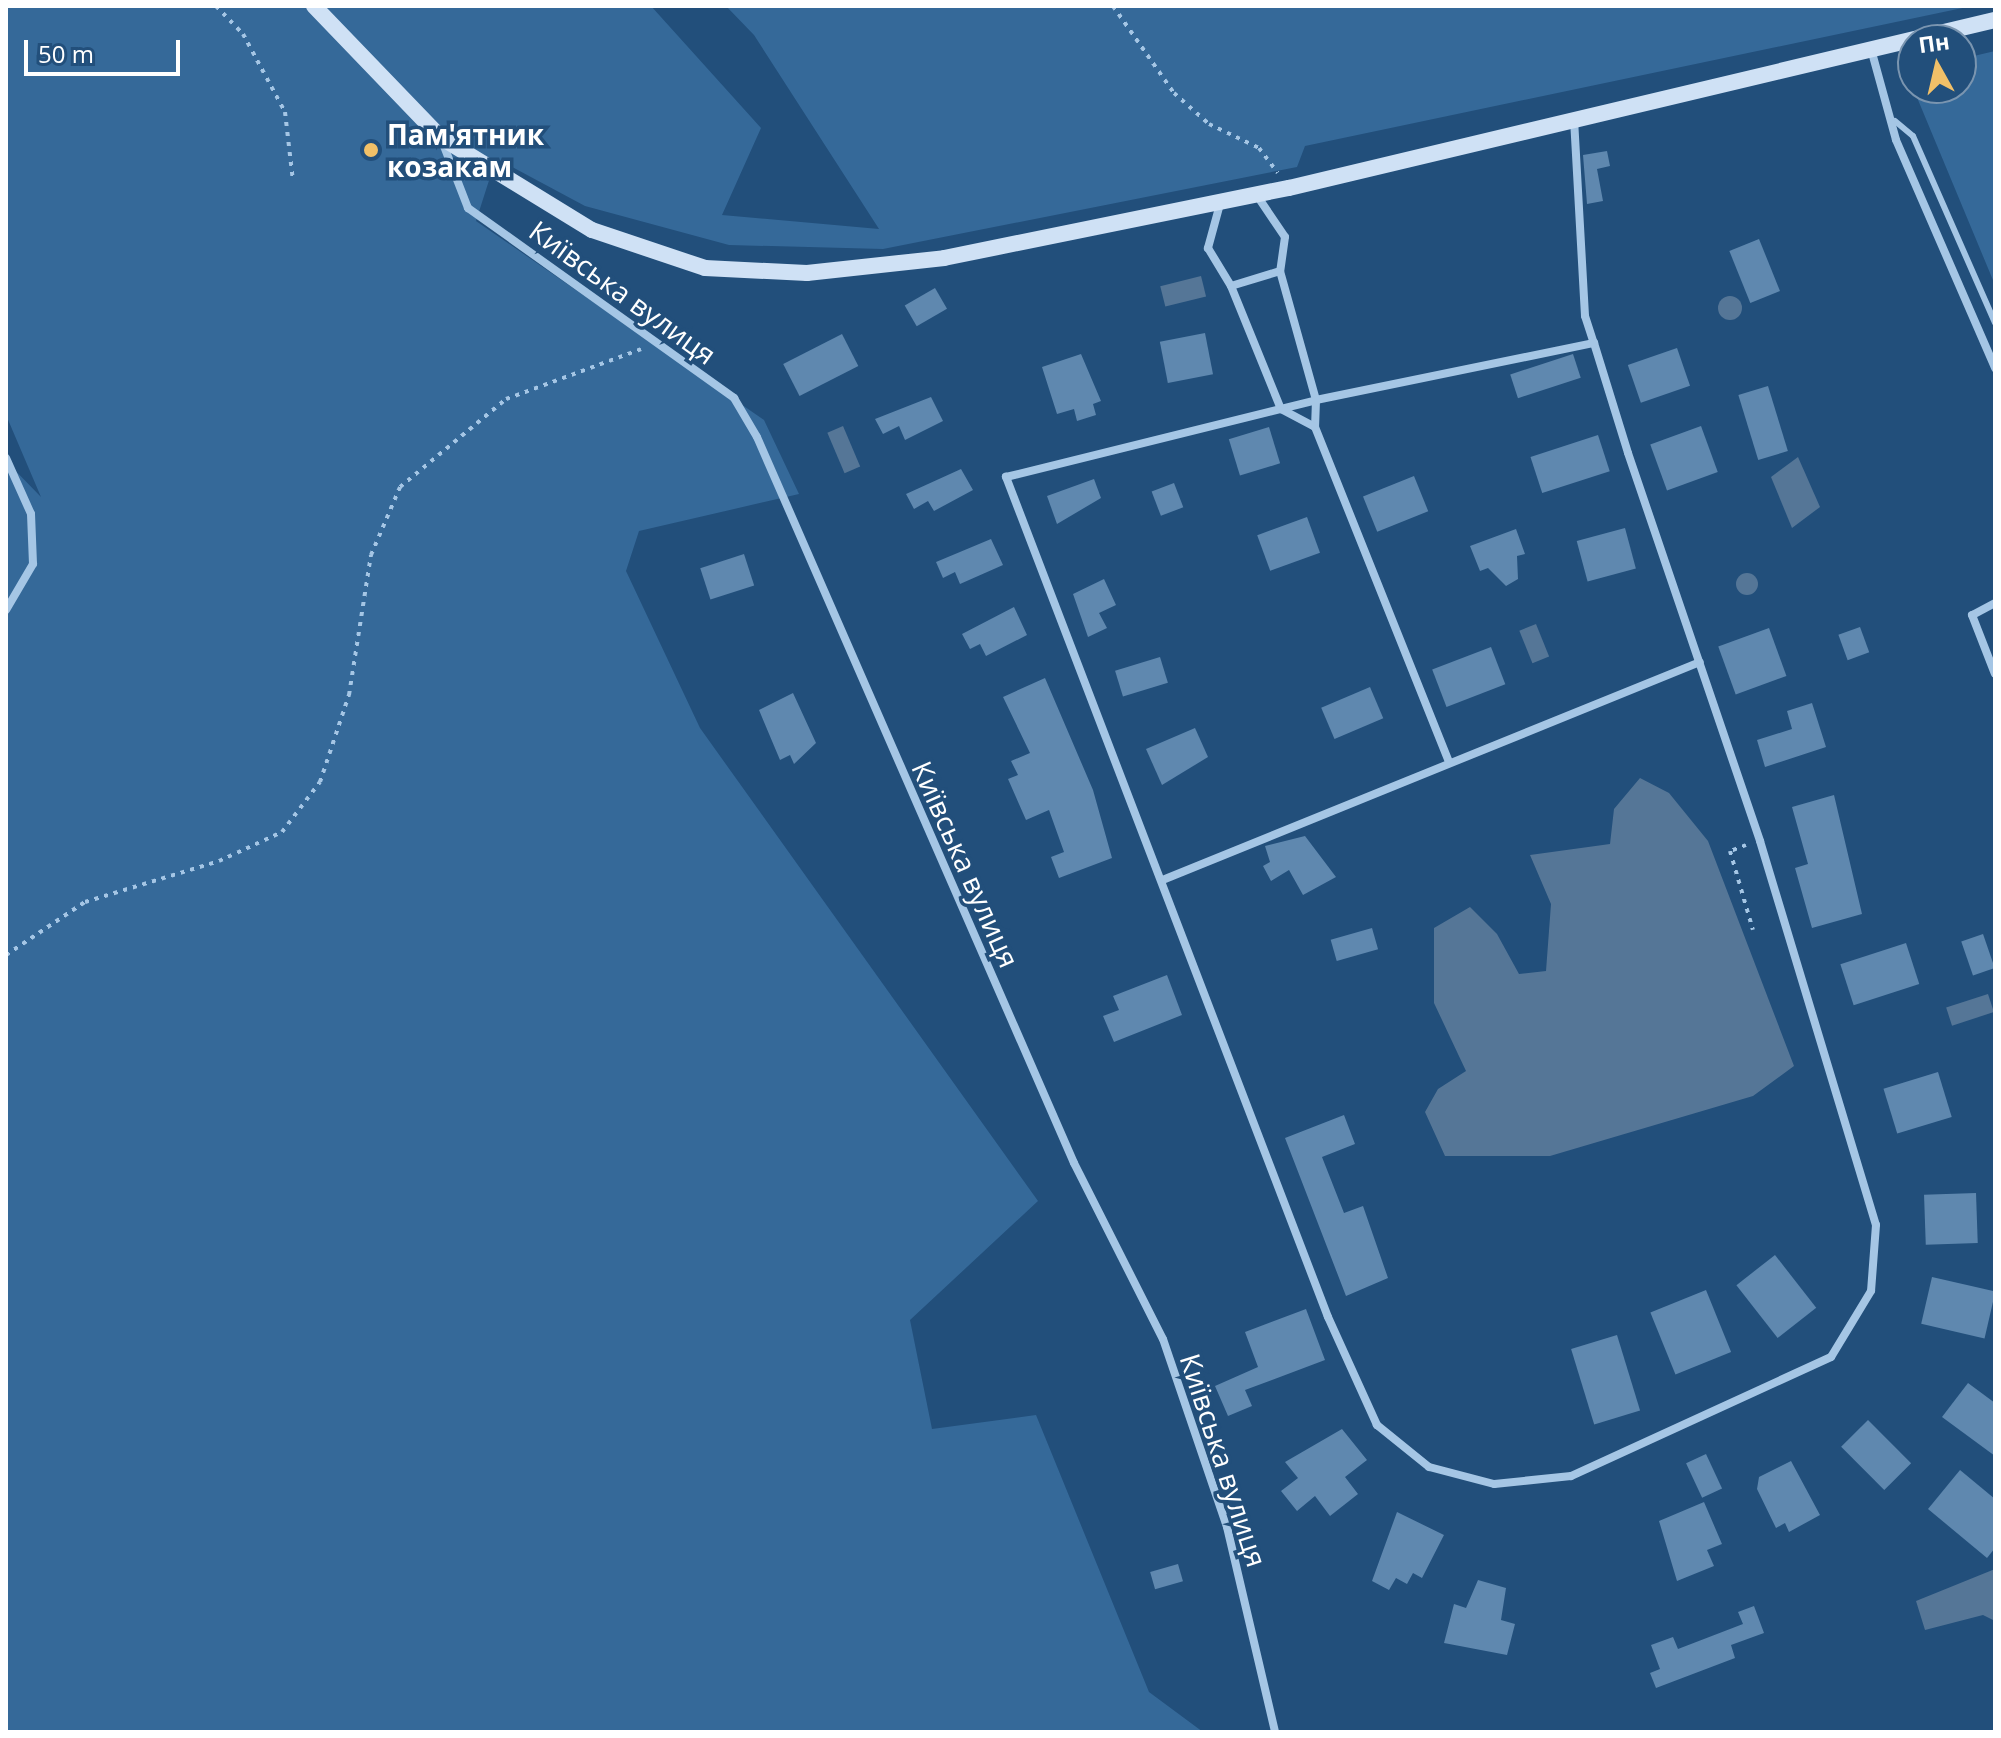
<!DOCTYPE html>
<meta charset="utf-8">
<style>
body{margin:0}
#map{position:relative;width:2001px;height:1738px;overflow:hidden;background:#224f7b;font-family:"Open Sans",sans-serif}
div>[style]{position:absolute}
.green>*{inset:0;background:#356999}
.water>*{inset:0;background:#557697;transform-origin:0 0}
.round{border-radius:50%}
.building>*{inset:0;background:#5f88af;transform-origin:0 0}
.path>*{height:4px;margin-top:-2px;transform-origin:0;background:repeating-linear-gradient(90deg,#a5c6e5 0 4px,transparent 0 10px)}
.service>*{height:6px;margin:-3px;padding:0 3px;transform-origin:3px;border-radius:3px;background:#a5c6e5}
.minor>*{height:8px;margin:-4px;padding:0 4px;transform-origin:4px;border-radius:4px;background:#a5c6e5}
.secondary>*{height:16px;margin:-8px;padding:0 8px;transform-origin:8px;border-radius:8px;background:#cfe1f5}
.dots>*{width:22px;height:22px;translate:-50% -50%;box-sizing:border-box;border:4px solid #224f7b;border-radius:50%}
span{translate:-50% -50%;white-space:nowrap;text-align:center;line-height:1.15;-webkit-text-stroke:7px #224f7b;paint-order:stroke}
.poi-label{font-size:28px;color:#fff;font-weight:700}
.left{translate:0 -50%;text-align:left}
.street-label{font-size:28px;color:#fff}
.frame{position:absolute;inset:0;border:8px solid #fff;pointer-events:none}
.north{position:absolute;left:1897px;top:24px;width:80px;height:80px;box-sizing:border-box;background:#224f7b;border:2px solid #7a95b0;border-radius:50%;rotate:352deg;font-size:22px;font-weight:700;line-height:32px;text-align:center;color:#fff}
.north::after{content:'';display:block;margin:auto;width:28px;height:36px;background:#f1c068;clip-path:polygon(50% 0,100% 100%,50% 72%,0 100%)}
.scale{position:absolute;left:24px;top:40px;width:156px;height:36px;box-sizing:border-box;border:4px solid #fff;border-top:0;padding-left:10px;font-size:24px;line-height:28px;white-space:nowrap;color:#fff;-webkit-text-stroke:6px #224f7b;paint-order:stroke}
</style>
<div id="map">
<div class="green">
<i style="clip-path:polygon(6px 6px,651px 6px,761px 128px,722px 215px,879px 229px,754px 35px,726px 6px,1972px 6px,1305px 146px,1297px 167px,883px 249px,729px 245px,585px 206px,499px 160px,493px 168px,476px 221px,764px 420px,799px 494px,639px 531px,626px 571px,700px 728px,1038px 1201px,910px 1320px,932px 1429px,1036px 1415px,1149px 1692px,1203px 1732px,6px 1732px,6px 461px,41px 497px,6px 415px)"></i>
<i style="clip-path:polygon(1995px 51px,1995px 285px,1906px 71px,1913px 70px,1913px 88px,1961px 88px,1961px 59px)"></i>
</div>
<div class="water">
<i style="left:1201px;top:276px;width:21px;height:42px;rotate:76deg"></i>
<i class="round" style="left:1718px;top:296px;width:24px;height:24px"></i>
<i style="left:843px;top:426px;width:44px;height:17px;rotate:67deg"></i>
<i style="clip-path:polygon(1798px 457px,1820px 507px,1792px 528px,1771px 477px)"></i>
<i class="round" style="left:1736px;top:573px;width:22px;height:22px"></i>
<i style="left:1536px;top:624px;width:35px;height:18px;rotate:68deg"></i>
<i style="clip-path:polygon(1640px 778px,1669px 793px,1708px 841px,1794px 1066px,1753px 1096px,1550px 1156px,1445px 1156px,1425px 1112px,1438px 1089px,1466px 1071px,1434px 1003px,1434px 928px,1470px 907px,1497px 934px,1519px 974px,1546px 971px,1551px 904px,1530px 855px,1610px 844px,1614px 809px)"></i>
<i style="left:1988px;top:994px;width:19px;height:44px;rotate:72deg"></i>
<i style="clip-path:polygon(1995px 1569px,1995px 1621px,1983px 1615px,1925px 1630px,1916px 1601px)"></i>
</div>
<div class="building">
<i style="clip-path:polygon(1607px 151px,1610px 166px,1597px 169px,1603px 201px,1587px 204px,1583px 155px)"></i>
<i style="left:1759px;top:239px;width:56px;height:32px;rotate:68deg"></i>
<i style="left:935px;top:288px;width:24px;height:35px;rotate:60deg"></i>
<i style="left:1205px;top:333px;width:42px;height:46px;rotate:79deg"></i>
<i style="left:842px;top:334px;width:36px;height:66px;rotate:63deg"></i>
<i style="left:1677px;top:348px;width:40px;height:52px;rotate:71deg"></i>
<i style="clip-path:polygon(1081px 354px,1101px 401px,1093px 404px,1096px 415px,1077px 421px,1074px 409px,1057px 414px,1042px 367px)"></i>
<i style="left:1573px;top:354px;width:25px;height:66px;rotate:72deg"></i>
<i style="left:1768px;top:386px;width:68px;height:31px;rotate:73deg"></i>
<i style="clip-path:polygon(931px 397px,943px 421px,905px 440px,899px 426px,883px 434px,875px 419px)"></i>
<i style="left:1701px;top:426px;width:49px;height:54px;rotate:70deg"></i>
<i style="left:1269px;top:427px;width:38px;height:42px;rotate:73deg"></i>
<i style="left:1598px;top:435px;width:38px;height:71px;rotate:72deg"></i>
<i style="clip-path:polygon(961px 469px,973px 490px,934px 511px,928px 501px,914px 509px,906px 494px)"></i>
<i style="left:1414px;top:476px;width:38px;height:55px;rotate:68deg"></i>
<i style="clip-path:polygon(1094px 479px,1101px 498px,1057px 524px,1047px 496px)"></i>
<i style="left:1174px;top:483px;width:26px;height:24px;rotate:69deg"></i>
<i style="left:1307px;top:517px;width:38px;height:53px;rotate:70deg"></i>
<i style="left:1625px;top:528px;width:42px;height:50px;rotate:75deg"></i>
<i style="clip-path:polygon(1516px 529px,1525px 554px,1517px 556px,1518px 579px,1506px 586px,1488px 568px,1480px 571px,1470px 546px)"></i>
<i style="clip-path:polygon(991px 539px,1003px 565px,960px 584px,955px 572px,943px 578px,936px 562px)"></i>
<i style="left:744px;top:554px;width:33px;height:46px;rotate:72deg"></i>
<i style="clip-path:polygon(1104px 579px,1116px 605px,1099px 613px,1107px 628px,1088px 637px,1073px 594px)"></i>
<i style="clip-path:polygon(1014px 607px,1027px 635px,986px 656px,980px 644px,970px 649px,962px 634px)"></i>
<i style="left:1860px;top:627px;width:27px;height:23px;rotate:70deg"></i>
<i style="left:1769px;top:628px;width:51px;height:54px;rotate:70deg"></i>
<i style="left:1491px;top:647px;width:40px;height:63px;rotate:69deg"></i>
<i style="left:1160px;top:657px;width:27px;height:47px;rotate:73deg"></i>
<i style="clip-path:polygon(1045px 678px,1093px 790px,1112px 858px,1059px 878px,1051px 857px,1064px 852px,1049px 810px,1026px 820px,1008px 779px,1018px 775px,1011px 761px,1030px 753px,1003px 697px)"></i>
<i style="left:1370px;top:687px;width:34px;height:53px;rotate:67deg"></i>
<i style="clip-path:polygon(793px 693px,816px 743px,794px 764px,790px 755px,780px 760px,759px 710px)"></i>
<i style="clip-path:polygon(1812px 703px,1826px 747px,1765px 767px,1757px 740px,1792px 729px,1787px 711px)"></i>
<i style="clip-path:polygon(1195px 728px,1208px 757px,1162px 785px,1146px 749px)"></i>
<i style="clip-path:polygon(1834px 795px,1862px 914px,1812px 928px,1795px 868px,1808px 864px,1792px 807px)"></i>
<i style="clip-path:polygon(1305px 836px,1336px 877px,1303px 895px,1289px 870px,1271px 881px,1263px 866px,1270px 862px,1265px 846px)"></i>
<i style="left:1372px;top:928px;width:22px;height:43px;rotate:74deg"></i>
<i style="left:1983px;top:934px;width:36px;height:23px;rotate:71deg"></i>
<i style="left:1906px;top:943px;width:43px;height:69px;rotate:72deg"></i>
<i style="clip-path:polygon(1167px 975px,1182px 1015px,1114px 1042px,1103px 1016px,1119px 1010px,1113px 996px)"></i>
<i style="left:1938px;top:1072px;width:47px;height:57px;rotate:73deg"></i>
<i style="clip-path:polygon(1344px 1115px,1355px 1144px,1322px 1157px,1344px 1213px,1363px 1206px,1388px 1278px,1346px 1296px,1285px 1138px)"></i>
<i style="left:1976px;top:1193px;width:50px;height:52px;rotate:88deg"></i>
<i style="left:1775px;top:1255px;width:67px;height:49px;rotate:52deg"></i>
<i style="left:1932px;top:1277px;width:65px;height:48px;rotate:13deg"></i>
<i style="left:1706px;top:1290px;width:67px;height:60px;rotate:68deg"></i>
<i style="clip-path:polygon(1306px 1309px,1325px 1360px,1245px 1390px,1252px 1406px,1228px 1416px,1215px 1386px,1258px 1367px,1245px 1332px)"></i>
<i style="left:1617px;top:1335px;width:79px;height:48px;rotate:73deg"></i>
<i style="clip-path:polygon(1968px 1383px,1995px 1403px,1995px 1456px,1942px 1417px)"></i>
<i style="left:1868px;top:1420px;width:61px;height:38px;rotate:45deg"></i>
<i style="clip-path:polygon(1342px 1429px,1367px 1460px,1345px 1477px,1358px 1494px,1330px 1516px,1315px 1496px,1297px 1511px,1281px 1491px,1298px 1478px,1285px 1462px)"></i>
<i style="left:1706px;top:1454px;width:38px;height:22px;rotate:65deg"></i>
<i style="clip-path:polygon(1791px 1461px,1820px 1515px,1789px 1532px,1785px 1523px,1776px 1528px,1757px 1489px,1759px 1477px)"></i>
<i style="clip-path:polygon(1960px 1470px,1995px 1499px,1995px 1548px,1987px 1558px,1928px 1509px)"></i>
<i style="clip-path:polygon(1704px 1502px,1722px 1544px,1707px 1550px,1714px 1566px,1677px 1581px,1659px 1521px)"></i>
<i style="clip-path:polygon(1397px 1512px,1444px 1535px,1422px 1578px,1413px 1573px,1407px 1584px,1396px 1578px,1389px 1590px,1372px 1581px)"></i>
<i style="left:1178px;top:1564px;width:18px;height:29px;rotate:74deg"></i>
<i style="clip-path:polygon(1478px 1580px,1506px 1588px,1501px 1620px,1515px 1624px,1507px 1655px,1444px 1643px,1454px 1604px,1466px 1608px)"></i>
<i style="clip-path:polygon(1754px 1606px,1764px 1633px,1731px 1645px,1735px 1658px,1656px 1688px,1650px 1673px,1660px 1669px,1651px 1645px,1673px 1637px,1678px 1649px,1743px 1624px,1738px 1612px)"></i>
</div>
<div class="path">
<i style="left:216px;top:6px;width:39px;rotate:46deg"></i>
<i style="left:243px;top:34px;width:89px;rotate:61.7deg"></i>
<i style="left:285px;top:112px;width:69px;rotate:83.4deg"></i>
<i style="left:1113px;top:6px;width:106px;rotate:55deg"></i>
<i style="left:1174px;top:93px;width:47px;rotate:41.5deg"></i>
<i style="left:1209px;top:124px;width:55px;rotate:25.6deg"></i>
<i style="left:1259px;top:148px;width:31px;rotate:53deg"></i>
<i style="left:1746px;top:845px;width:17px;rotate:159deg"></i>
<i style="left:1730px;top:851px;width:82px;rotate:73.8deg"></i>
<i style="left:6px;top:955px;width:95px;rotate:-33.9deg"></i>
<i style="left:85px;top:902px;width:140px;rotate:-17deg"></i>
<i style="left:219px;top:861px;width:69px;rotate:-24.7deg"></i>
<i style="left:282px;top:832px;width:63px;rotate:-52.8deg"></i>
<i style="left:320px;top:782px;width:92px;rotate:-71.6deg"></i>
<i style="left:349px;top:695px;width:142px;rotate:-81.1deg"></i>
<i style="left:371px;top:555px;width:74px;rotate:-66.9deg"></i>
<i style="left:400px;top:487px;width:138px;rotate:-39.7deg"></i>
<i style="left:506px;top:399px;width:144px;rotate:-20.3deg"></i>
</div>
<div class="service">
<i style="left:1895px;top:121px;width:23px;rotate:40deg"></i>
<i style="left:1913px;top:136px;width:204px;rotate:66.3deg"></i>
</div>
<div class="minor">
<i style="left:1871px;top:49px;width:94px;rotate:74.6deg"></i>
<i style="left:1896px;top:140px;width:249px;rotate:66.5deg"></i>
<i style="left:1574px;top:119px;width:197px;rotate:86.8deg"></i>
<i style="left:1585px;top:316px;width:28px;rotate:72deg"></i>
<i style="left:1594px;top:343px;width:115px;rotate:72.8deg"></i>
<i style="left:1628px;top:453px;width:410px;rotate:71.2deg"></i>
<i style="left:1760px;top:841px;width:401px;rotate:73.2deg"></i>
<i style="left:1876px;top:1225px;width:66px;rotate:94.3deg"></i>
<i style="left:1871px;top:1291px;width:77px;rotate:121.2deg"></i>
<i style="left:1831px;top:1357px;width:286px;rotate:155.4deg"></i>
<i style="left:1571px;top:1476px;width:77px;rotate:174.1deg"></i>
<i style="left:1494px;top:1484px;width:67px;rotate:-165.3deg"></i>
<i style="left:1429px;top:1467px;width:67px;rotate:-141.1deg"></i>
<i style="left:1377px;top:1425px;width:119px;rotate:-114.4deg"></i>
<i style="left:1328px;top:1317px;width:900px;rotate:-110.97deg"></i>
<i style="left:1006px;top:477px;width:319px;rotate:-13.9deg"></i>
<i style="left:1316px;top:400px;width:284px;rotate:-11.6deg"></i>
<i style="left:442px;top:141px;width:72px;rotate:68.8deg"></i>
<i style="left:468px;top:208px;width:327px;rotate:35.5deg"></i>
<i style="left:734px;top:398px;width:45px;rotate:59.5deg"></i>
<i style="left:757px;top:437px;width:792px;rotate:66.41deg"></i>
<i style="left:1074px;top:1163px;width:197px;rotate:63.2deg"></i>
<i style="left:1163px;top:1339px;width:199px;rotate:71.2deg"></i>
<i style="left:1227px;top:1527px;width:211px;rotate:76.8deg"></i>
<i style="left:1258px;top:197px;width:48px;rotate:56deg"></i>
<i style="left:1285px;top:237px;width:34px;rotate:98deg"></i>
<i style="left:1280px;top:271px;width:134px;rotate:74.4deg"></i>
<i style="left:1316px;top:400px;width:27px;rotate:92deg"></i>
<i style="left:1315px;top:427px;width:359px;rotate:68.2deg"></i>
<i style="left:1220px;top:204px;width:46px;rotate:105.3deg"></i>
<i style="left:1208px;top:248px;width:44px;rotate:58.8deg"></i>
<i style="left:1231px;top:286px;width:133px;rotate:67.9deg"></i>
<i style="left:1281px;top:409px;width:38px;rotate:28deg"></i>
<i style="left:1231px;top:286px;width:51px;rotate:-17deg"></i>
<i style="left:6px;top:458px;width:61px;rotate:65.9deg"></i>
<i style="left:31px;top:514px;width:50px;rotate:87.7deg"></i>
<i style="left:33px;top:564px;width:53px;rotate:120.4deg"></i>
<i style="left:1995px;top:603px;width:26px;rotate:152deg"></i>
<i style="left:1972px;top:615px;width:63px;rotate:68.7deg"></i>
<i style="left:1165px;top:879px;width:577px;rotate:-22.08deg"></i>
</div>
<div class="secondary">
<i style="left:314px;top:6px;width:182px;rotate:46.1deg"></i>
<i style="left:440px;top:137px;width:178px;rotate:31.5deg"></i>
<i style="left:592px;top:230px;width:119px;rotate:18.6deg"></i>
<i style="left:705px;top:268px;width:102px;rotate:2.8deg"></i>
<i style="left:807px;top:273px;width:138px;rotate:-6.2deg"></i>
<i style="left:944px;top:258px;width:352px;rotate:-11.5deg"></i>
<i style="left:1289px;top:188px;width:726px;rotate:-13.39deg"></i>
</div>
<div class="dots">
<i style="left:371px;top:150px;background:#f1c068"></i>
</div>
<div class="poi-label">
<span class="left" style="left:387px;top:150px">Пам'ятник<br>козакам</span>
</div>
<div class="street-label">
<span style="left:623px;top:292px;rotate:36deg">Київська вулиця</span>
<span style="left:966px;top:864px;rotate:66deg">Київська вулиця</span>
<span style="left:1224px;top:1460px;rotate:72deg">Київська вулиця</span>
</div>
<div class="frame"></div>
<div class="north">Пн</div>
<div class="scale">50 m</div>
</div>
